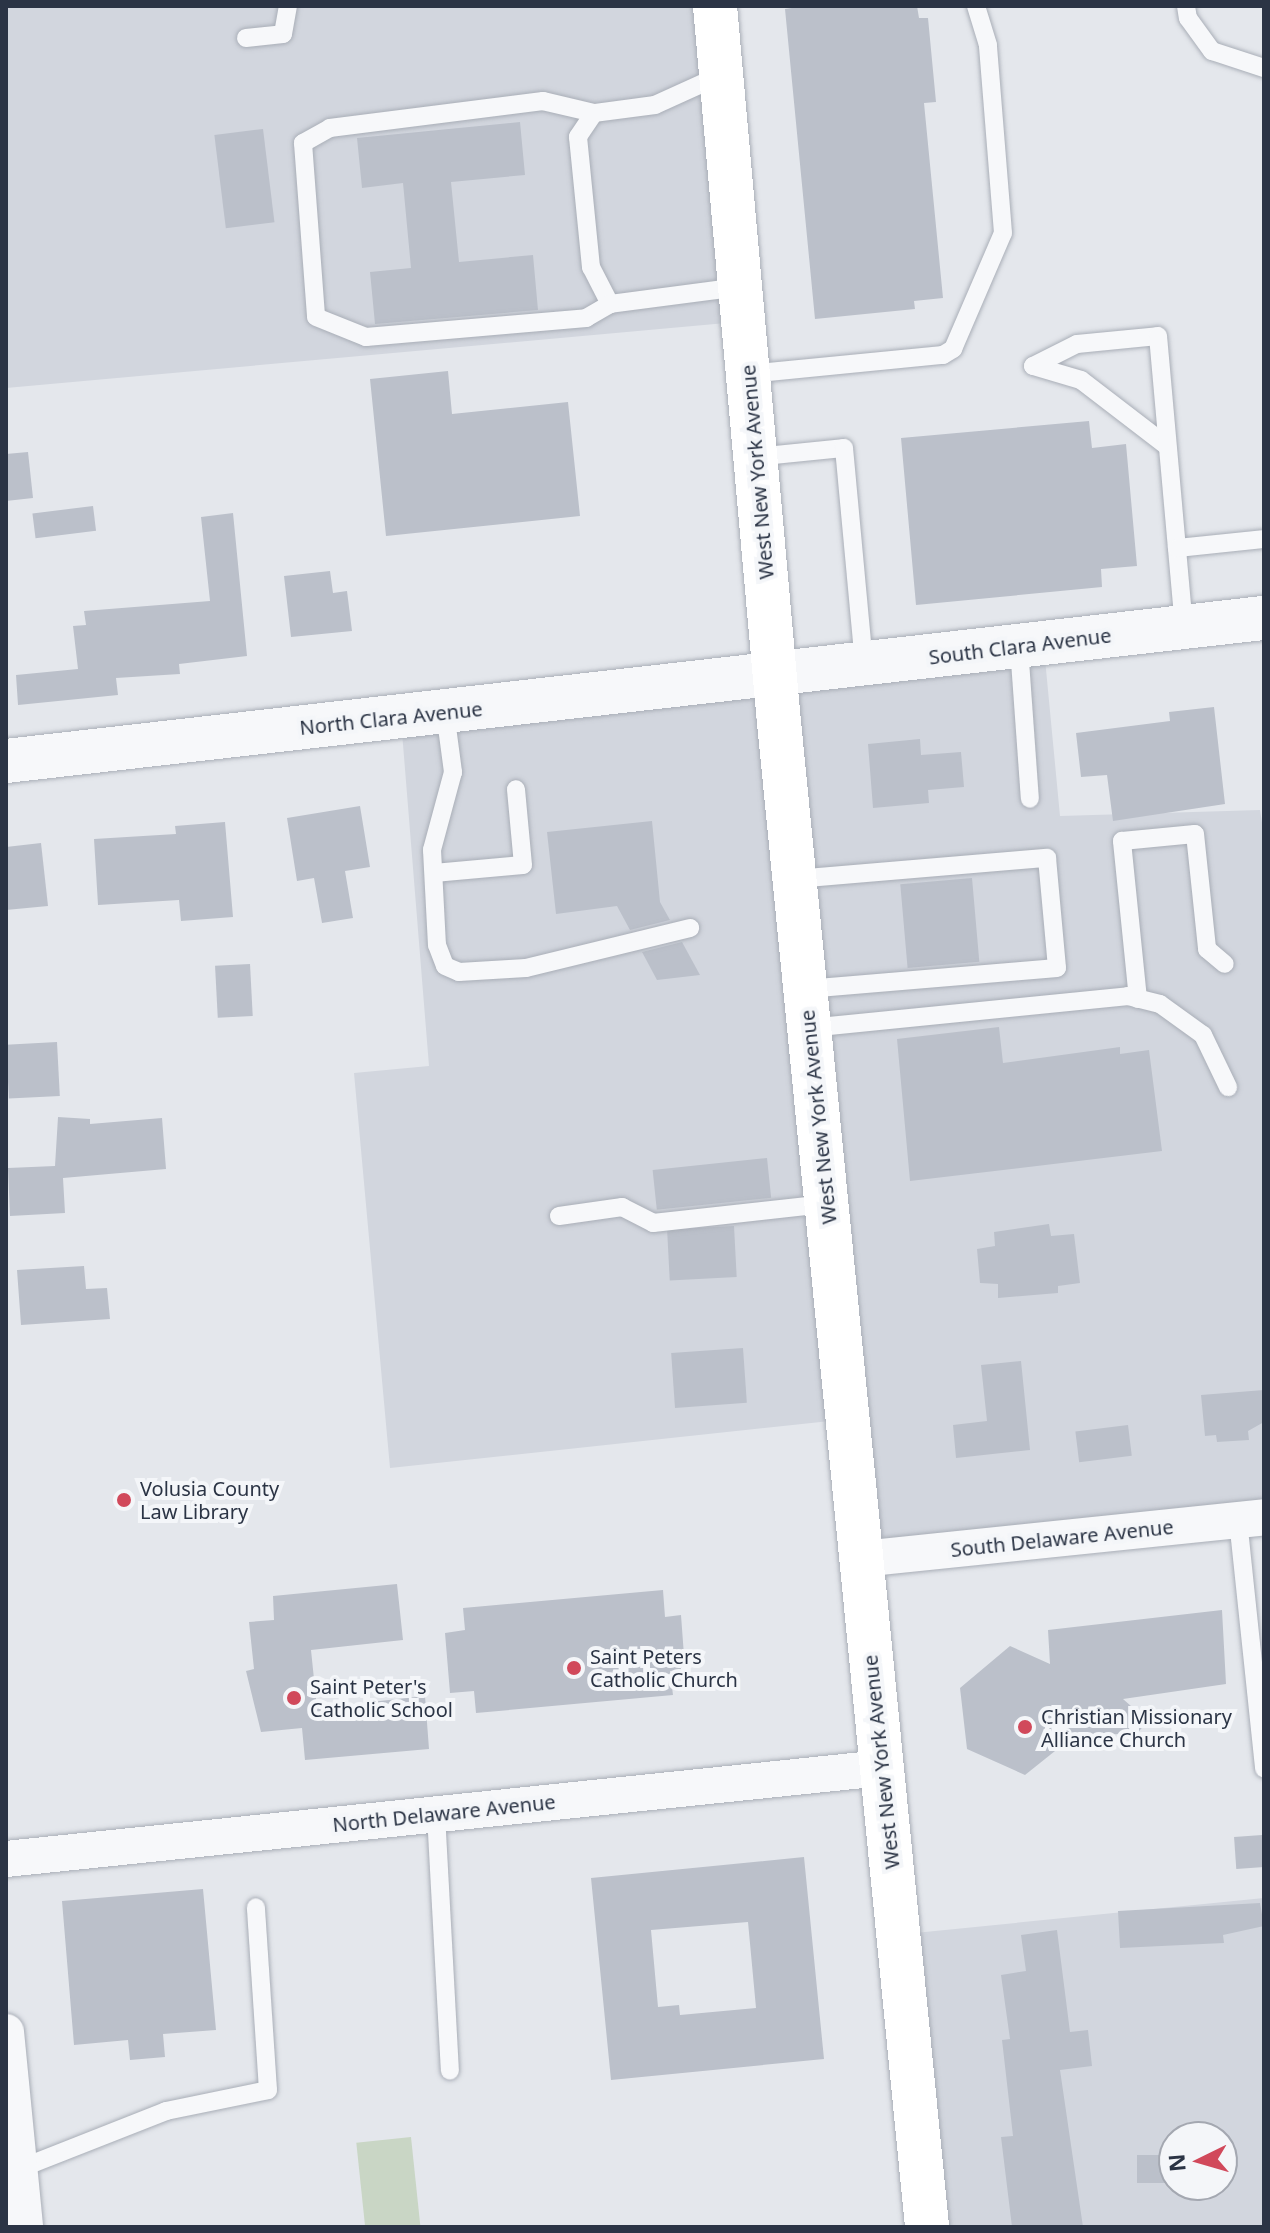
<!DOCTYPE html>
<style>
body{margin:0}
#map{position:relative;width:1270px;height:2233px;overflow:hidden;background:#e4e7ec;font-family:"Noto Sans",sans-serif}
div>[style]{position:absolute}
.built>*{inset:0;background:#d2d6de}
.green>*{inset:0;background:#c9d6c5;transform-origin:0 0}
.building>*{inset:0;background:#bbc0ca;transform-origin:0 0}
.roads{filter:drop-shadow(0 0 2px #a9aeb7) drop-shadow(0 0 2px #a9aeb7)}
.service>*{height:18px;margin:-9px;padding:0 9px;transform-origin:9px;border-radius:9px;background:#f7f8fa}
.minor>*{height:36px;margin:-18px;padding:0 18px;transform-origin:18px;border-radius:18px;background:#f7f8fa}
.tertiary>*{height:44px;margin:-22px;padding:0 22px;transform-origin:22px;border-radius:22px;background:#f7f8fa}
.primary>*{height:44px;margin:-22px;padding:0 22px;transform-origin:22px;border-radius:22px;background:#fff}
.dots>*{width:22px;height:22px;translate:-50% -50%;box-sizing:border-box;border:4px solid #f4f6f9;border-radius:50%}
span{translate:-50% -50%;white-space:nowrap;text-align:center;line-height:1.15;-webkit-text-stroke:8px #f4f6f9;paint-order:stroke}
.street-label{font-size:20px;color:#2b3445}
.poi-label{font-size:20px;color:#2b3445}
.left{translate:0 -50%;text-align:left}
.frame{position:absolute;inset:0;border:8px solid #2b3445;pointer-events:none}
.north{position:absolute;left:1158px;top:2121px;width:80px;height:80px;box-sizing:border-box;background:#f4f6f9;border:2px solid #a4a8b1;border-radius:50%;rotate:265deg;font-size:22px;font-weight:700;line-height:32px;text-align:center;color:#2b3445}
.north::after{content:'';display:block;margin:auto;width:28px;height:36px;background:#d1495b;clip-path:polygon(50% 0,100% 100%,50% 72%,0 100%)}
</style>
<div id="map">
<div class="built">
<i style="clip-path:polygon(6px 6px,698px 6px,726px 323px,6px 388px)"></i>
<i style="clip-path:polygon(1045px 659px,1060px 816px,1260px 810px,1264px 835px,1264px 1502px,877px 1542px,794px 688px)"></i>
<i style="clip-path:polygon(759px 692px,830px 1421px,390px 1468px,354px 1073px,429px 1066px,402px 732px)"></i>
<i style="clip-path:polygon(evenodd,1264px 1898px,1264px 2227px,944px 2227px,915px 1933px,1264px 1898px,1174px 2137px,1222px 2137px,1222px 2185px,1174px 2185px,1174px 2137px)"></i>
</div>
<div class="green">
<i style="left:411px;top:2137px;width:91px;height:55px;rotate:84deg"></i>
</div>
<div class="building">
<i style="clip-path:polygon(805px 6px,917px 6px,919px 18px,928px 18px,936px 102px,924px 103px,943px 298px,914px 301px,915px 309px,815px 319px,785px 9px)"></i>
<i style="clip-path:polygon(520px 122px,525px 175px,451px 182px,459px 262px,533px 255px,538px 310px,375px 324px,370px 272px,411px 268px,403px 183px,362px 188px,357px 138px)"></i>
<i style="left:263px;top:129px;width:94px;height:49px;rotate:83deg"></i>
<i style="clip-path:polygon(448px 371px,452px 414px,568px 402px,580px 516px,386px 536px,370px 379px)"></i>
<i style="clip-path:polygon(1089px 421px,1092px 448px,1126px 444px,1137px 566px,1101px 569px,1102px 587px,916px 605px,901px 438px)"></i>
<i style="clip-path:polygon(28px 452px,33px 498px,6px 501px,6px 454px)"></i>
<i style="left:93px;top:506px;width:25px;height:61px;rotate:83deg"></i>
<i style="clip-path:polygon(233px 513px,247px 656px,179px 664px,180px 674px,116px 678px,118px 695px,18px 705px,16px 675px,78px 669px,73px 626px,86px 625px,84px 611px,210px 601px,201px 517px)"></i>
<i style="clip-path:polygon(330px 571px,333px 593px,347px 591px,352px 631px,291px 637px,284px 576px)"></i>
<i style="clip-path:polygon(1214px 707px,1225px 804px,1113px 821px,1107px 775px,1081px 777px,1076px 733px,1170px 721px,1169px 712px)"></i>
<i style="clip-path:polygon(920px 739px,921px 755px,961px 752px,964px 787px,928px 790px,929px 803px,873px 808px,868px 744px)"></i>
<i style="clip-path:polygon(360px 806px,370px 867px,345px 871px,353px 918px,322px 923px,314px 878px,297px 881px,287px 818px)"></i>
<i style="clip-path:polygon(652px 821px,660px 902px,670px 920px,630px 930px,617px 906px,556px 914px,547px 832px)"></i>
<i style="clip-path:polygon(225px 822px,233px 917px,181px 921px,179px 900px,98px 905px,94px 839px,176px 834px,175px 826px)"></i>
<i style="clip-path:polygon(41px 843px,48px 906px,6px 910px,6px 847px)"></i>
<i style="left:972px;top:878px;width:84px;height:72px;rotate:85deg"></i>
<i style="clip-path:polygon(682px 942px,700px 975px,657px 980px,642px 952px)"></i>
<i style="left:250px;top:964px;width:52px;height:35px;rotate:87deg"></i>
<i style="clip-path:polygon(999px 1027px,1003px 1063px,1120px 1047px,1120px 1054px,1149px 1050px,1162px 1151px,910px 1181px,897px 1039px)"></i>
<i style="left:57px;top:1042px;width:54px;height:51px;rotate:87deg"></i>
<i style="clip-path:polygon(58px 1117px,90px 1119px,90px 1124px,162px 1118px,166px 1169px,63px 1178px,65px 1213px,10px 1216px,8px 1168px,55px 1166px)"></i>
<i style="left:767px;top:1158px;width:40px;height:115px;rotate:84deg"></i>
<i style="clip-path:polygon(1049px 1224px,1051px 1236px,1074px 1234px,1080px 1283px,1058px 1286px,1058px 1293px,998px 1298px,998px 1284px,980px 1283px,977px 1249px,995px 1246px,994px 1232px)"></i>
<i style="left:734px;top:1226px;width:51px;height:67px;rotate:87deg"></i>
<i style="clip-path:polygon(84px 1266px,86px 1289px,107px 1288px,110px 1319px,21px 1325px,17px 1270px)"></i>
<i style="left:743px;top:1348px;width:55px;height:72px;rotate:86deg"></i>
<i style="clip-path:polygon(1021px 1361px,1030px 1450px,956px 1458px,953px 1425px,987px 1421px,981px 1365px)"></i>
<i style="clip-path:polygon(1264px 1390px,1264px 1422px,1248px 1431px,1249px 1440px,1217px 1442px,1216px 1435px,1205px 1436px,1201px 1395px)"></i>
<i style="left:1128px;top:1425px;width:31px;height:53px;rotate:83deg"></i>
<i style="clip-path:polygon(397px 1584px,403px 1640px,311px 1650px,317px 1708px,425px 1696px,429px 1749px,305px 1760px,302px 1728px,261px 1732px,246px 1671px,254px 1669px,249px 1622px,274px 1620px,273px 1596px)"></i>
<i style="clip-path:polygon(663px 1590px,665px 1617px,681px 1615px,685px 1669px,670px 1671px,673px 1695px,476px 1713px,474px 1691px,450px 1693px,445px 1633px,465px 1630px,463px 1608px)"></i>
<i style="clip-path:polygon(1222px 1610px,1226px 1684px,1123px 1699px,1148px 1721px,1132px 1739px,1126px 1734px,1075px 1735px,1025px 1775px,967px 1749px,960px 1688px,1010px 1646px,1050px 1664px,1048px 1630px)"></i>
<i style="left:1262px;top:1835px;width:32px;height:28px;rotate:86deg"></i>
<i style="clip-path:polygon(evenodd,804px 1857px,824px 2059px,611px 2080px,591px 1878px,804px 1857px,748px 1922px,756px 2008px,680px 2015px,679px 2005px,658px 2007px,651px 1930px,748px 1922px)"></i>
<i style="clip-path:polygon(203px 1889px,216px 2030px,163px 2034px,165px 2057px,130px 2060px,128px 2040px,74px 2045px,62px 1901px)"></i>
<i style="clip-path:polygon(1260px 1903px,1264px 1926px,1223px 1935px,1224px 1943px,1120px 1948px,1118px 1911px)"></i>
<i style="clip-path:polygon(1057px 1930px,1070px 2032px,1088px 2030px,1092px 2066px,1060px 2070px,1083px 2227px,1012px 2227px,1001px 2137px,1013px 2136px,1002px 2040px,1010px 2039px,1001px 1975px,1026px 1971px,1021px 1935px)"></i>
<i style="left:1174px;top:2155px;width:28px;height:37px;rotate:90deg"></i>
</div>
<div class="roads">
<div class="service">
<i style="left:1186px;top:6px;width:12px;rotate:81deg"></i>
<i style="left:1188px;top:18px;width:41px;rotate:54deg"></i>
<i style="left:1212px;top:51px;width:55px;rotate:18.1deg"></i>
<i style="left:246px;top:38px;width:37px;rotate:-6deg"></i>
<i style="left:283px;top:34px;width:28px;rotate:-80deg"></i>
<i style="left:721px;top:75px;width:72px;rotate:155.6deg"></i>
<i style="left:655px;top:105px;width:62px;rotate:172.5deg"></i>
<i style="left:594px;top:113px;width:29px;rotate:124deg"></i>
<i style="left:578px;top:137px;width:131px;rotate:84.3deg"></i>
<i style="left:591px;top:267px;width:42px;rotate:62.8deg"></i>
<i style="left:610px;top:304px;width:131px;rotate:-7.5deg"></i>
<i style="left:594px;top:113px;width:52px;rotate:-166.8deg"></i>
<i style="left:543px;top:101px;width:215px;rotate:172.8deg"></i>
<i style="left:330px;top:128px;width:31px;rotate:151deg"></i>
<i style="left:303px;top:143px;width:174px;rotate:85.7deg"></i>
<i style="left:316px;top:317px;width:54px;rotate:21.8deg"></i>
<i style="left:366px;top:337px;width:221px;rotate:-4.9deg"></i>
<i style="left:586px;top:318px;width:28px;rotate:-30deg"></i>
<i style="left:748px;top:374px;width:196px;rotate:-5.6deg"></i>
<i style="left:943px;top:355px;width:12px;rotate:-31deg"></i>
<i style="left:953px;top:349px;width:126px;rotate:-66.7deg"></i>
<i style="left:1003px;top:233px;width:189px;rotate:-94.6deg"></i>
<i style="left:988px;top:45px;width:41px;rotate:-107.1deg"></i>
<i style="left:1167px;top:446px;width:108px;rotate:-142.5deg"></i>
<i style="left:1081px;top:380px;width:50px;rotate:-163.7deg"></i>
<i style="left:1033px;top:366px;width:49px;rotate:-26.6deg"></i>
<i style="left:1077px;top:344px;width:81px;rotate:-5.6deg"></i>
<i style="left:1158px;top:336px;width:292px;rotate:84.9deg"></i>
<i style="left:755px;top:457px;width:89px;rotate:-5.8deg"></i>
<i style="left:844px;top:448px;width:217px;rotate:84.7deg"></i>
<i style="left:1177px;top:548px;width:87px;rotate:-5.9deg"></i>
<i style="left:1019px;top:647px;width:152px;rotate:85.9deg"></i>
<i style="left:445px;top:712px;width:61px;rotate:82.4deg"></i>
<i style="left:453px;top:772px;width:81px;rotate:105.1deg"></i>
<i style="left:432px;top:850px;width:95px;rotate:87deg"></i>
<i style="left:437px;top:945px;width:22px;rotate:69deg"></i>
<i style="left:445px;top:966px;width:15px;rotate:23deg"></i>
<i style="left:459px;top:972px;width:67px;rotate:-3.4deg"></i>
<i style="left:526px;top:968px;width:169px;rotate:-13.7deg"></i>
<i style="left:434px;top:873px;width:89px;rotate:-5.1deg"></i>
<i style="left:523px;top:865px;width:76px;rotate:-95.3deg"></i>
<i style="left:795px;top:879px;width:253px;rotate:-4.8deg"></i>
<i style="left:1047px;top:858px;width:110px;rotate:84.8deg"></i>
<i style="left:1057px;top:968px;width:252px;rotate:175.2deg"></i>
<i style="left:1138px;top:999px;width:159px;rotate:-95.8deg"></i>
<i style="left:1122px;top:841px;width:73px;rotate:-5.5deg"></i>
<i style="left:1195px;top:834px;width:116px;rotate:84deg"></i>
<i style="left:1207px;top:949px;width:23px;rotate:40deg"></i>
<i style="left:809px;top:1028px;width:321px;rotate:-5.7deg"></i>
<i style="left:1128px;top:996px;width:33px;rotate:14deg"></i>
<i style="left:1160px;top:1004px;width:53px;rotate:35.8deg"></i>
<i style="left:1203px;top:1035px;width:58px;rotate:64.3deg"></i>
<i style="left:559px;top:1216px;width:64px;rotate:-8.1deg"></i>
<i style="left:622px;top:1207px;width:35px;rotate:27deg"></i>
<i style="left:653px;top:1223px;width:174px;rotate:-6.3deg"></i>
<i style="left:1238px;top:1520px;width:250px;rotate:84deg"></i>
<i style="left:436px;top:1814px;width:257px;rotate:86.9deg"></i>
<i style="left:19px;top:2169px;width:158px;rotate:-21.5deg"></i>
<i style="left:166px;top:2111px;width:104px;rotate:-11.6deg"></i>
<i style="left:268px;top:2090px;width:183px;rotate:-93.8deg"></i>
</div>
<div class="minor">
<i style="left:861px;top:1559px;width:405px;rotate:-5.9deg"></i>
<i style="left:6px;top:1859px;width:881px;rotate:-5.93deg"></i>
<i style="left:6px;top:2032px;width:196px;rotate:84.4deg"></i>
</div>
<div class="tertiary">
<i style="left:6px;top:761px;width:1266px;rotate:-6.49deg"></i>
</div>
<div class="primary">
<i style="left:715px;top:6px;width:709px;rotate:84.9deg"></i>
<i style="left:778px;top:712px;width:1522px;rotate:84.38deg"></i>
</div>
</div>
<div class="dots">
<i style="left:124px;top:1500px;background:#d1495b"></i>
<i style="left:574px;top:1668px;background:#d1495b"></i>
<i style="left:294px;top:1698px;background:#d1495b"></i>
<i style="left:1025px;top:1727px;background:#d1495b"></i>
</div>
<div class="street-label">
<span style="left:757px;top:472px;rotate:-95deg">West New York Avenue</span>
<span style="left:1020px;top:646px;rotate:-7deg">South Clara Avenue</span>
<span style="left:391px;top:718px;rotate:-6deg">North Clara Avenue</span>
<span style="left:818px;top:1117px;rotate:-96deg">West New York Avenue</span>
<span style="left:1062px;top:1538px;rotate:-6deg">South Delaware Avenue</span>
<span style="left:881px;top:1762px;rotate:-96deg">West New York Avenue</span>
<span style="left:444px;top:1813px;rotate:-6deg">North Delaware Avenue</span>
</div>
<div class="poi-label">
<span class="left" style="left:140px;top:1500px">Volusia County<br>Law Library</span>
<span class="left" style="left:590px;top:1668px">Saint Peters<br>Catholic Church</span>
<span class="left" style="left:310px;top:1698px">Saint Peter's<br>Catholic School</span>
<span class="left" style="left:1041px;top:1728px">Christian Missionary<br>Alliance Church</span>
</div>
<div class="frame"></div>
<div class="north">N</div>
</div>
